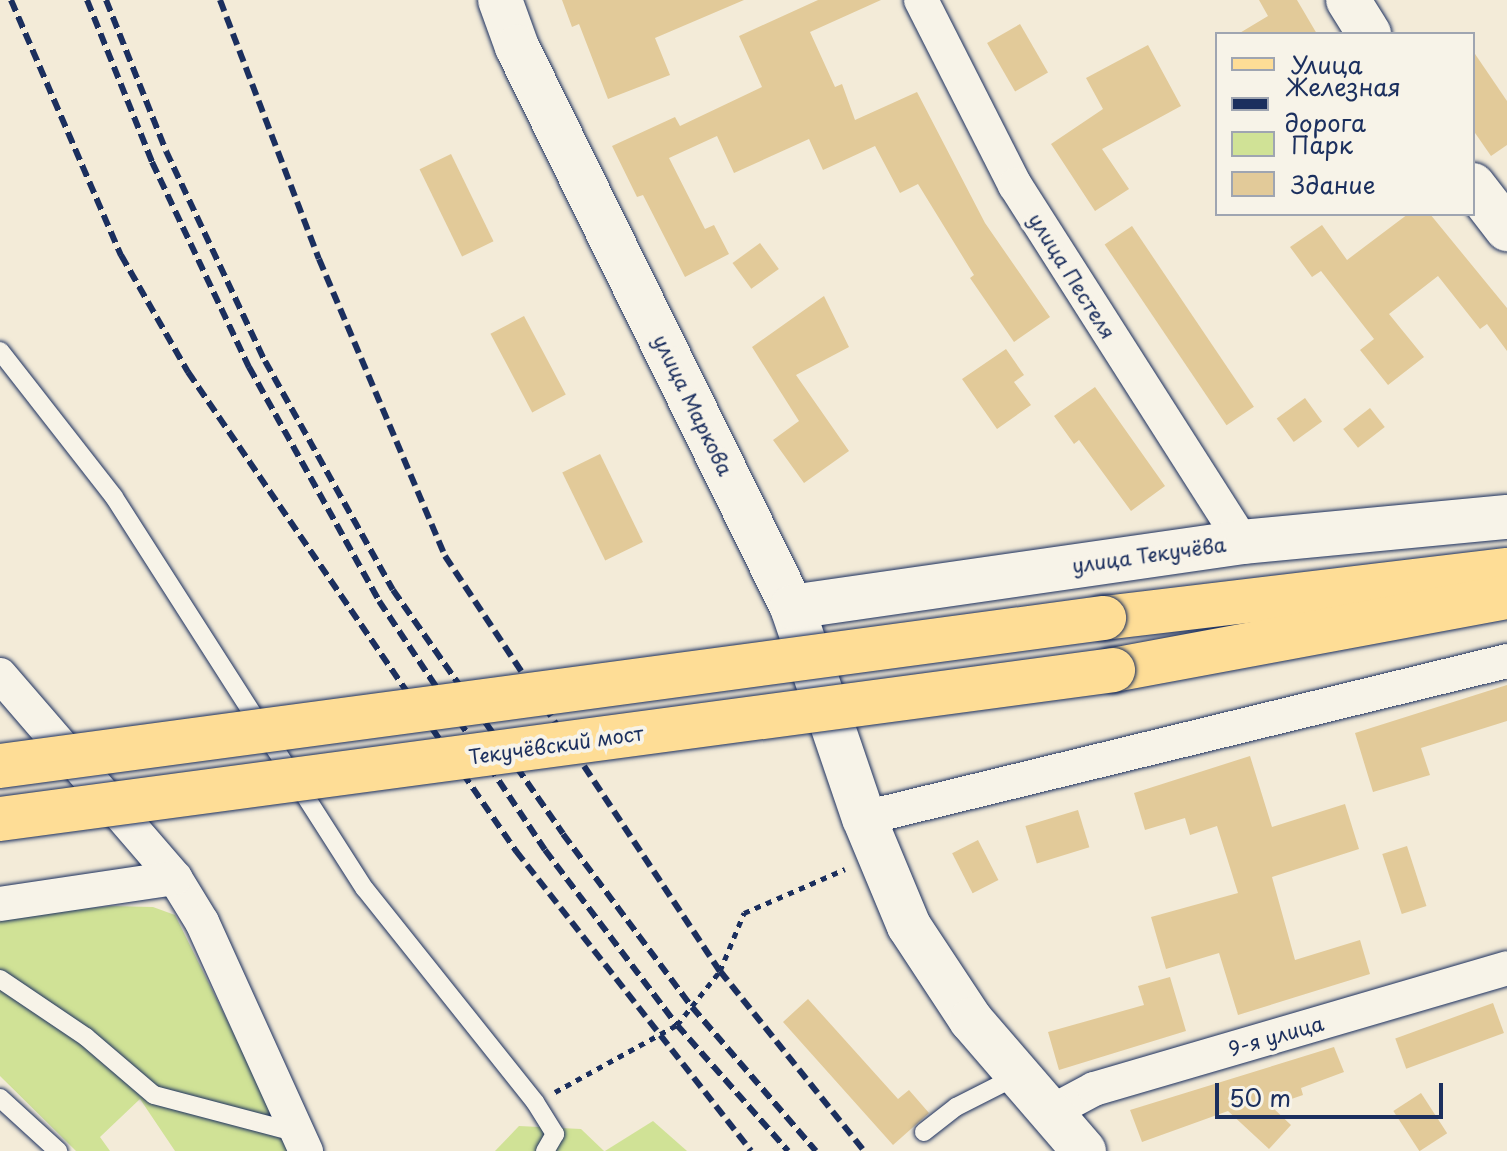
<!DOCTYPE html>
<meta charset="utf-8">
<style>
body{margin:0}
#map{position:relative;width:1507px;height:1151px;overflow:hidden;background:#f3ebd8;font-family:"Playpen Sans",sans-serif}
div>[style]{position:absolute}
.green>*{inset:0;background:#d0e296}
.building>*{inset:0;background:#e2ca99;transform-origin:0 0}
.path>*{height:5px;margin-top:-2.5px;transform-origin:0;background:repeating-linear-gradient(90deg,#1b2f5e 0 6px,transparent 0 12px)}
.roads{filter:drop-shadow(0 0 2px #1b2f5e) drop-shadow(0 0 2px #1b2f5e)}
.lane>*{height:18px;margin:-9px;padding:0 9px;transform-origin:9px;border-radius:9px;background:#f7f3e8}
.street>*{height:34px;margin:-17px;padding:0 17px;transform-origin:17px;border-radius:17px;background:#f7f3e8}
.secondary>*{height:44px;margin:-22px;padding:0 22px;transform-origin:22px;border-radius:22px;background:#f7f3e8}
.primary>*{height:44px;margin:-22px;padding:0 22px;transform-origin:22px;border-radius:22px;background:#fedd96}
.rail>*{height:6px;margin-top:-3px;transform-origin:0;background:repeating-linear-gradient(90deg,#1b2f5e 0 12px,transparent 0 18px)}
.bridges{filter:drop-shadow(0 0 2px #1b2f5e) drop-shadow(0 0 2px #1b2f5e)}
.primary-bridge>*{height:44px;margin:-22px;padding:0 22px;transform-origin:22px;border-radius:22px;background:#fedd96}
span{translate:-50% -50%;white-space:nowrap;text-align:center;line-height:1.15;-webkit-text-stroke:8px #f7f3e8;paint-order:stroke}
.street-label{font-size:20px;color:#1b2f5e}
.legend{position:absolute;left:1215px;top:32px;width:260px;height:184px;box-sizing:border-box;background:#f7f3e8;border:2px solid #9fa5b1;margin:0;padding:10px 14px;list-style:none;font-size:24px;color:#1b2f5e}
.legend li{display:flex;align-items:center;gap:16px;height:40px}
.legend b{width:40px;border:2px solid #9fa5b1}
.scale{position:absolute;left:1215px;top:1083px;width:228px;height:36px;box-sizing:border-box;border:4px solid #1b2f5e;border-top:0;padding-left:10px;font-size:24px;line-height:28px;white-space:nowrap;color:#1b2f5e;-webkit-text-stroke:6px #f7f3e8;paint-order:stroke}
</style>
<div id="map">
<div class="green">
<i style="clip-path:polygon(111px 906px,153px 907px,175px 915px,292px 1151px,175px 1151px,140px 1099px,100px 1137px,110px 1151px,76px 1151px,0 1076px,0 917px)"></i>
<i style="clip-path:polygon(653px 1121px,687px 1151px,605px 1151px)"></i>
<i style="clip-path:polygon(519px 1126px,581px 1129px,604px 1151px,495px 1151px)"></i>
</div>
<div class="building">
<i style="clip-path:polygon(562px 0,744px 0,655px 38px,670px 75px,608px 99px,579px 24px,572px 27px)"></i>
<i style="clip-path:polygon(818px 0,881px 0,810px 32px,835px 87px,842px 84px,855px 120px,917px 92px,985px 223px,1050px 317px,1014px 342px,970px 278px,974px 275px,918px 184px,900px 193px,875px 146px,823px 170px,809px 139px,734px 173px,717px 136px,669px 158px,705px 229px,714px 225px,729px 254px,685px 277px,643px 195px,637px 197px,612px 146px,675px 117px,680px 126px,762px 87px,739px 36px)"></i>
<i style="clip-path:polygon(1259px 0,1297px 0,1317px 34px,1238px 34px,1268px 16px)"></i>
<i style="left:1020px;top:24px;width:56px;height:38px;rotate:60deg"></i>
<i style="clip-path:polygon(1148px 45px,1181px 106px,1102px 149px,1129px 189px,1095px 211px,1051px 144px,1103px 109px,1086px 78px)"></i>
<i style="clip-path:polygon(1473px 51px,1507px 101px,1507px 145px,1491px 156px,1473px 130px)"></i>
<i style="left:451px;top:154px;width:97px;height:35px;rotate:64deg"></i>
<i style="clip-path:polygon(1408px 214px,1430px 214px,1507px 308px,1507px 351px,1487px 324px,1480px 329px,1438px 276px,1389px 314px,1424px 357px,1388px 385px,1360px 350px,1374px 339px,1321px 271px,1312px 277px,1290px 247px,1322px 225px,1347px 260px)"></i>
<i style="left:1132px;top:226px;width:218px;height:33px;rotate:56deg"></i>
<i style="left:760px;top:243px;width:32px;height:34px;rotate:54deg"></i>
<i style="clip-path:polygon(824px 296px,849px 347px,796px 375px,849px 451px,804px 483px,773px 440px,799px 421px,752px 347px)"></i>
<i style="left:524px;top:316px;width:89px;height:38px;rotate:62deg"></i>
<i style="clip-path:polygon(1006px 349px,1024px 375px,1014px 382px,1031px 405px,997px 429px,962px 379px)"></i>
<i style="clip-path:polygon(1095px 387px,1165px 486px,1131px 511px,1079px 440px,1074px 444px,1054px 416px)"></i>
<i style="left:1305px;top:398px;width:29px;height:35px;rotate:54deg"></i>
<i style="left:1370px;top:408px;width:24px;height:34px;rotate:52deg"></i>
<i style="left:600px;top:454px;width:98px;height:42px;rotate:64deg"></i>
<i style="clip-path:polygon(1507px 685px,1507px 721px,1421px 748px,1430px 775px,1373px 792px,1355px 733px)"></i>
<i style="clip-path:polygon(1250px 756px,1272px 827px,1345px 804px,1359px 849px,1272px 877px,1295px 960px,1360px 940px,1370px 974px,1238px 1015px,1219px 953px,1166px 969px,1151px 917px,1238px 893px,1217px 826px,1190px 835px,1185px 818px,1145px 830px,1134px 793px)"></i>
<i style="left:1078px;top:810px;width:39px;height:55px;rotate:73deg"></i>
<i style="left:978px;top:840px;width:45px;height:29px;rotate:63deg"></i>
<i style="left:1407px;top:846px;width:63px;height:26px;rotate:72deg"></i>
<i style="clip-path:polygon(1170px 977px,1186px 1031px,1059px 1070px,1048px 1032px,1144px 1005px,1138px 986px)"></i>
<i style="clip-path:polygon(808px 999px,898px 1099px,909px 1090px,929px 1113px,893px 1145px,783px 1022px)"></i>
<i style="left:1493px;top:1003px;width:32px;height:104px;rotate:70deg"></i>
<i style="clip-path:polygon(1334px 1047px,1344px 1072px,1301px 1088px,1303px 1095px,1271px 1106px,1291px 1125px,1269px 1149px,1228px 1111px,1142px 1142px,1130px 1110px)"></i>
<i style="left:1421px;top:1093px;width:48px;height:33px;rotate:57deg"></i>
</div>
<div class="path">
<i style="left:555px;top:1092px;width:139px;rotate:-28.8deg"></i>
<i style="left:677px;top:1025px;width:69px;rotate:-51.5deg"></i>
<i style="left:720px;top:971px;width:63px;rotate:-67.5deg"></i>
<i style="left:744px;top:913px;width:110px;rotate:-23.5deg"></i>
</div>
<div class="roads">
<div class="lane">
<i style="left:0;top:351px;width:185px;rotate:52deg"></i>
<i style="left:114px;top:497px;width:465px;rotate:57.4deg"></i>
<i style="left:365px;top:889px;width:273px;rotate:51.4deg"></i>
<i style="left:535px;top:1102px;width:38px;rotate:58deg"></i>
<i style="left:555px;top:1134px;width:20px;rotate:120deg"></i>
<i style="left:0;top:979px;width:104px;rotate:34deg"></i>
<i style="left:86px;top:1037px;width:89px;rotate:40.5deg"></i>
<i style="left:154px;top:1095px;width:149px;rotate:14.8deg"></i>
<i style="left:0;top:1098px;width:79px;rotate:42.4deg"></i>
<i style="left:924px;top:1132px;width:41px;rotate:-38deg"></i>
<i style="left:956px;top:1107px;width:68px;rotate:-26.9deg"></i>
</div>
<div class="street">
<i style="left:921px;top:0;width:208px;rotate:63.1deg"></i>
<i style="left:1015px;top:185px;width:423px;rotate:57.5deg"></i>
<i style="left:0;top:675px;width:268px;rotate:49.2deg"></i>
<i style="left:175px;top:878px;width:52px;rotate:58.5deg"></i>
<i style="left:202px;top:922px;width:252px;rotate:65.6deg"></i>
<i style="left:864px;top:818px;width:662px;rotate:-13.72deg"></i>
<i style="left:0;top:904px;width:177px;rotate:-8.5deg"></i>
<i style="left:1049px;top:1113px;width:51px;rotate:-28.1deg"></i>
<i style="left:1094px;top:1089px;width:430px;rotate:-16.3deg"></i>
</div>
<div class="secondary">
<i style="left:500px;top:0;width:50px;rotate:70.1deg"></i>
<i style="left:517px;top:47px;width:624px;rotate:63.85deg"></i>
<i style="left:792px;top:607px;width:223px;rotate:71.2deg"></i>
<i style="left:864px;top:818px;width:117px;rotate:67.4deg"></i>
<i style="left:909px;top:926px;width:113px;rotate:56.6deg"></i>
<i style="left:971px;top:1020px;width:173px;rotate:49.2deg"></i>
<i style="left:1348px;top:0;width:40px;rotate:58deg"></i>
<i style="left:1473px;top:185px;width:56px;rotate:52.3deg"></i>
<i style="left:792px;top:607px;width:455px;rotate:-8.2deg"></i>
<i style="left:1242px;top:542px;width:266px;rotate:-5.4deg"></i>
</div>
<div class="primary">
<i style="left:1104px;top:618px;width:406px;rotate:-6.8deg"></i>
<i style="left:1113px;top:670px;width:401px;rotate:-10.5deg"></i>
</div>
</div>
<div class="rail">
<i style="left:11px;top:0;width:278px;rotate:66.7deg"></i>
<i style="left:121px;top:255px;width:135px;rotate:60.2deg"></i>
<i style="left:188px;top:372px;width:581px;rotate:55.6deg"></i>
<i style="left:516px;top:851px;width:381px;rotate:51.9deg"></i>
<i style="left:87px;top:0;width:175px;rotate:68.1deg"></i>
<i style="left:152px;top:162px;width:227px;rotate:64.7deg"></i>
<i style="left:249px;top:367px;width:268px;rotate:60.9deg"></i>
<i style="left:379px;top:601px;width:299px;rotate:56.3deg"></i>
<i style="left:545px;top:850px;width:219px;rotate:53deg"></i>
<i style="left:677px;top:1025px;width:168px;rotate:48.6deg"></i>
<i style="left:106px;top:0;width:162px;rotate:68.3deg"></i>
<i style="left:166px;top:151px;width:232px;rotate:64.8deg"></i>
<i style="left:265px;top:361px;width:262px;rotate:60.8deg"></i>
<i style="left:393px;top:590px;width:297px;rotate:55.1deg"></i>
<i style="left:563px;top:834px;width:216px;rotate:53.3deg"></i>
<i style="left:692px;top:1007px;width:190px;rotate:49.3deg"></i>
<i style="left:220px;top:0;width:277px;rotate:69.1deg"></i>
<i style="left:319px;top:259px;width:323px;rotate:67deg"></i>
<i style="left:445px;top:556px;width:498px;rotate:56.5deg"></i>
<i style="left:720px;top:971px;width:231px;rotate:51.3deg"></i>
</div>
<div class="bridges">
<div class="primary-bridge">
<i style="left:0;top:766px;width:1114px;rotate:-7.64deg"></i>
<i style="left:0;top:819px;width:1123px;rotate:-7.62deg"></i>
</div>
</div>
<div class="street-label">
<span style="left:1072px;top:276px;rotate:58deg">улица Пестеля</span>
<span style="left:693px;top:405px;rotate:64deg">улица Маркова</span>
<span style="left:1149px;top:555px;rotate:-8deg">улица Текучёва</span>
<span style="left:556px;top:745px;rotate:-8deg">Текучёвский мост</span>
<span style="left:1276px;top:1036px;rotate:-16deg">9-я улица</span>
</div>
<ul class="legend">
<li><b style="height:10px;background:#fedd96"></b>Улица</li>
<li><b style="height:10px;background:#1b2f5e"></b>Железная дорога</li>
<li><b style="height:22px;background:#d0e296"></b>Парк</li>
<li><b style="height:22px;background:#e2ca99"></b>Здание</li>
</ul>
<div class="scale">50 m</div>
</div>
